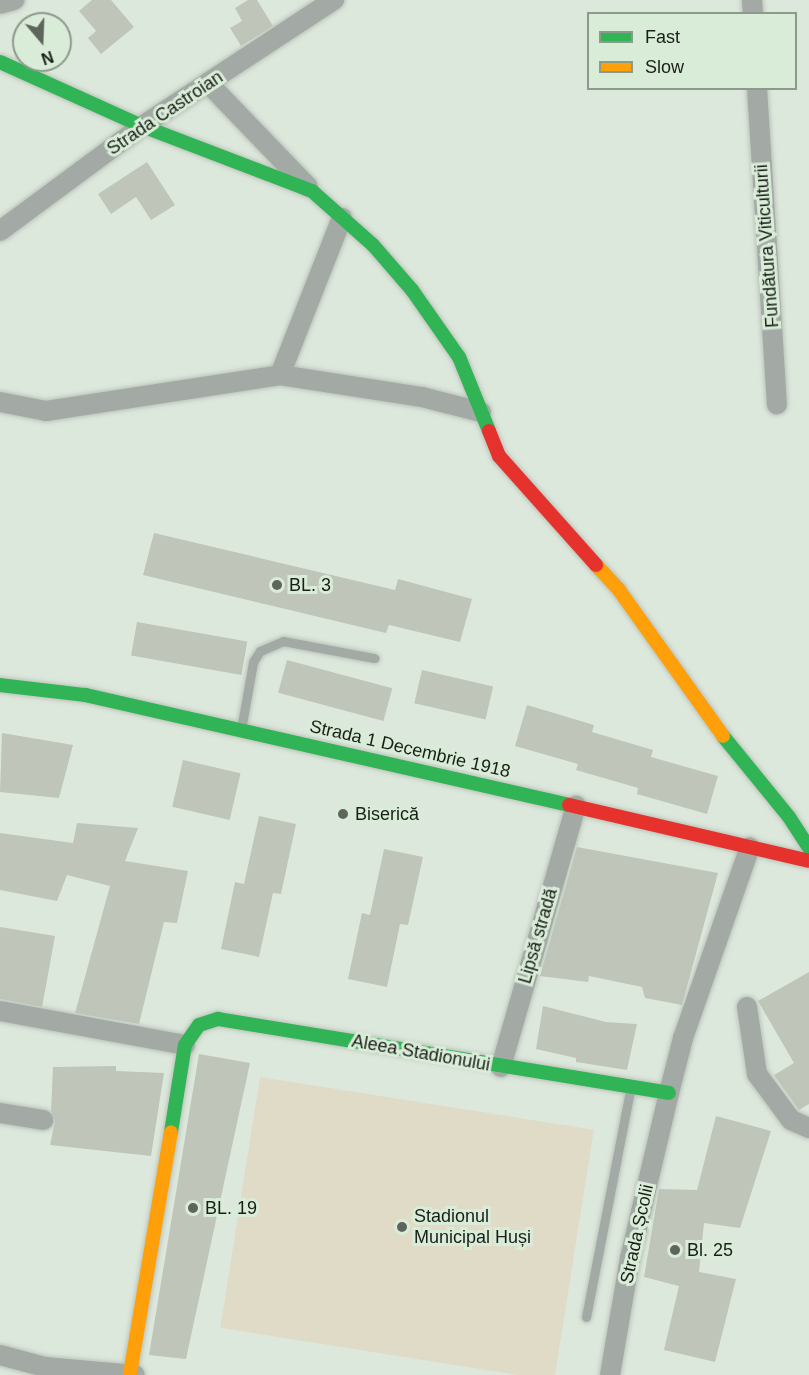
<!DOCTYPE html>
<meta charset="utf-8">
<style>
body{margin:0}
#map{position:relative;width:809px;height:1375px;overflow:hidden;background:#dde8dc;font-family:Helvetica,sans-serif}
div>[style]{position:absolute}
.green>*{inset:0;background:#dfdbc6;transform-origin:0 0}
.building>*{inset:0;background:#bfc5b9;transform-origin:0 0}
.roads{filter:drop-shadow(0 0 2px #bbc3ba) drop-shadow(0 0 2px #bbc3ba)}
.lane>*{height:9px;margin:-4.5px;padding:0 4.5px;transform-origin:4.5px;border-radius:4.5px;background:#a3aaa6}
.street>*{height:20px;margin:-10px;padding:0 10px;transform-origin:10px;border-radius:10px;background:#a3aaa6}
.fast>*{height:14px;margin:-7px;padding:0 7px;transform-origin:7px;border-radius:7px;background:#30b455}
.slow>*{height:14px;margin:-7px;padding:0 7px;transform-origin:7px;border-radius:7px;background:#ff9f0a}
.jam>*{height:14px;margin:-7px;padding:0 7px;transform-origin:7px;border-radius:7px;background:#e5322d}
.dots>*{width:16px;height:16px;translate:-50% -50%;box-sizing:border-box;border:3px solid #d9ecd8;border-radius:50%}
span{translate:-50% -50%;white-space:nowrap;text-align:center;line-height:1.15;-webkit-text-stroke:6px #d9ecd8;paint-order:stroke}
.street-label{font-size:18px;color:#191f18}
.poi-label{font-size:18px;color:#191f18}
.left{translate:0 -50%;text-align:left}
.legend{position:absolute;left:587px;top:12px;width:210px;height:78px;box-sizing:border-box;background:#d9ecd8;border:2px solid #8c9a8b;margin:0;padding:8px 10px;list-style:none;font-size:18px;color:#191f18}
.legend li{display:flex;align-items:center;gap:12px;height:30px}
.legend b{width:30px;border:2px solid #8c9a8b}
.north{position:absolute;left:12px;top:12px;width:60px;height:60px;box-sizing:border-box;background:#d9ecd8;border:2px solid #8c9a8b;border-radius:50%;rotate:161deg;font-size:16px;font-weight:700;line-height:24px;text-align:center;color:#191f18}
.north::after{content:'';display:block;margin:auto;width:21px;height:27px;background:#5e655d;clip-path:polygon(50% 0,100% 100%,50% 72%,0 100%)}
</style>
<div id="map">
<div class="green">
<i style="left:260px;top:1077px;width:338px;height:254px;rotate:9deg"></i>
</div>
<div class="building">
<i style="clip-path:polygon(92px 0,111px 0,134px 27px,101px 54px,88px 38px,96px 31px,79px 11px)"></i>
<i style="clip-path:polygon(248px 0,257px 0,273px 26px,241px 46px,230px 28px,242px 21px,235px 8px)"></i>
<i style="clip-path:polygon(147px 162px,175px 205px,151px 220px,136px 197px,111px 214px,98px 194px)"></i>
<i style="clip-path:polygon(154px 533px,395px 590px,398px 579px,472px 599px,460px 642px,389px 625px,386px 633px,143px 575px)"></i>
<i style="left:137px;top:622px;width:112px;height:34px;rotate:10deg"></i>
<i style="left:287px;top:660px;width:109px;height:34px;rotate:15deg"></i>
<i style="left:422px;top:670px;width:73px;height:34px;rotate:13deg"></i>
<i style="clip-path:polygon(527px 705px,594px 725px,592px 732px,653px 750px,651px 757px,718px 776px,707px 814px,637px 794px,638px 788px,576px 770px,578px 764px,515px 746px)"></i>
<i style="clip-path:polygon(2px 733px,73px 745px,59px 798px,0 792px)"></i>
<i style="left:183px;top:760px;width:59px;height:48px;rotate:13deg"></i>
<i style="clip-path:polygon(259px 816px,296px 824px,281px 894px,273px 893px,259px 957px,221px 949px,235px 882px,244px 884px)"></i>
<i style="clip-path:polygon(77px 823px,138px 828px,125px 861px,188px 871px,177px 923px,164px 922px,139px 1024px,75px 1013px,110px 886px,67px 875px,57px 901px,0 890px,0 833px,73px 843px)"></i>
<i style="clip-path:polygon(577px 847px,718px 873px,682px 1005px,645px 998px,642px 987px,589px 976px,588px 982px,540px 976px)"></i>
<i style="clip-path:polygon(384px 849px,423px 857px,408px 925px,400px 924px,387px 987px,348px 979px,362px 913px,370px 915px)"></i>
<i style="clip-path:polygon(0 927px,55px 936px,42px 1007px,0 999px)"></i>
<i style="clip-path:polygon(809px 972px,809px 1104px,799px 1110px,774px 1075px,794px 1063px,758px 1001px)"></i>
<i style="clip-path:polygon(543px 1006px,606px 1022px,637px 1024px,627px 1070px,576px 1062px,576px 1058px,536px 1049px)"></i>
<i style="clip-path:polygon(199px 1054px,250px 1063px,186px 1359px,149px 1355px)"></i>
<i style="clip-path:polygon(116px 1066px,116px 1071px,164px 1073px,151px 1156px,50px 1145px,55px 1121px,51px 1111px,53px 1067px)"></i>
<i style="clip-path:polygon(716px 1116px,771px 1131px,740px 1228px,704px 1223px,699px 1272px,736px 1279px,715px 1362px,664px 1350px,679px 1286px,644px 1277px,659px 1189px,697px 1190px)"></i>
</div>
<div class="roads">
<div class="lane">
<i style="left:242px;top:724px;width:63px;rotate:-79.9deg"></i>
<i style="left:253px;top:662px;width:13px;rotate:-58deg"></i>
<i style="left:260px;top:651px;width:25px;rotate:-23deg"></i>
<i style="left:283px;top:641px;width:93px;rotate:10.6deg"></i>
<i style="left:586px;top:1317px;width:231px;rotate:-79deg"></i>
</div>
<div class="street">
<i style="left:752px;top:0;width:14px;rotate:86deg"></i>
<i style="left:0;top:4px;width:15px;rotate:-16deg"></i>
<i style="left:208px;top:83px;width:144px;rotate:46.1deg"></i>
<i style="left:757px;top:88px;width:317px;rotate:86.4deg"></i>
<i style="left:0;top:231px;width:177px;rotate:-36.5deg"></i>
<i style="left:142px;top:126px;width:230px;rotate:-33.3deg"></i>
<i style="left:280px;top:375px;width:169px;rotate:-68.5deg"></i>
<i style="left:0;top:402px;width:47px;rotate:11.1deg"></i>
<i style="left:46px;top:411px;width:237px;rotate:-8.7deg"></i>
<i style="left:280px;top:375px;width:144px;rotate:8.8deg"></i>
<i style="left:422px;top:397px;width:61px;rotate:14.3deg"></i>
<i style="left:747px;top:1007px;width:68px;rotate:81.5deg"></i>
<i style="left:757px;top:1074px;width:57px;rotate:53.5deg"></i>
<i style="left:791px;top:1120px;width:20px;rotate:24deg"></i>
<i style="left:0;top:1011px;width:188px;rotate:10.4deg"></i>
<i style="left:501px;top:1067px;width:272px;rotate:-74deg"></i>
<i style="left:0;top:1113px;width:44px;rotate:9.2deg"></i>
<i style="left:0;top:1355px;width:47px;rotate:14.9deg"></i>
<i style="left:45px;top:1367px;width:90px;rotate:5.1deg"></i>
<i style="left:610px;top:1375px;width:119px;rotate:-80.3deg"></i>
<i style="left:630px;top:1258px;width:170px;rotate:-76.7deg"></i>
<i style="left:669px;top:1093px;width:57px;rotate:-75.7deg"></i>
<i style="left:683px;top:1038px;width:202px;rotate:-70.7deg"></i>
</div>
<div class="fast">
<i style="left:0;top:62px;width:156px;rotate:24.3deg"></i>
<i style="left:142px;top:126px;width:182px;rotate:20.9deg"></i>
<i style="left:312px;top:191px;width:81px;rotate:41.5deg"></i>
<i style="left:373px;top:245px;width:60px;rotate:49.1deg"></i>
<i style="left:412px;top:290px;width:82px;rotate:55deg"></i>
<i style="left:459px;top:357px;width:80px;rotate:67.9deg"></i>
<i style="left:0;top:685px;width:86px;rotate:6.7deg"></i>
<i style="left:85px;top:695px;width:496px;rotate:12.8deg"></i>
<i style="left:723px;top:736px;width:104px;rotate:50.8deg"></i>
<i style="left:789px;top:817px;width:37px;rotate:57deg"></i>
<i style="left:171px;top:1132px;width:88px;rotate:-80.9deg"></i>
<i style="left:185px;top:1045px;width:24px;rotate:-55deg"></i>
<i style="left:199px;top:1025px;width:20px;rotate:-18deg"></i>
<i style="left:218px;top:1019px;width:457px;rotate:9.3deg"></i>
</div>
<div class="slow">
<i style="left:596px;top:565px;width:34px;rotate:47deg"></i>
<i style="left:619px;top:590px;width:179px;rotate:54.5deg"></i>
<i style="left:130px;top:1374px;width:245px;rotate:-80.4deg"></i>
</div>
<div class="jam">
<i style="left:489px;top:431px;width:27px;rotate:68deg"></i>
<i style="left:499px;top:456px;width:146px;rotate:48.3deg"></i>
<i style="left:569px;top:805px;width:246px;rotate:13.1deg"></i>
</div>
</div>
<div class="dots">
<i style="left:277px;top:585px;background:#5e655d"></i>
<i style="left:343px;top:814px;background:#5e655d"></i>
<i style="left:193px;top:1208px;background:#5e655d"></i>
<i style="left:402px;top:1227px;background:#5e655d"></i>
<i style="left:675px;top:1250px;background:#5e655d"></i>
</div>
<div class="street-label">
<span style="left:165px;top:113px;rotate:-34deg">Strada Castroian</span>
<span style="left:767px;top:246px;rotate:-94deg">Fundătura Viticulturii</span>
<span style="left:410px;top:749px;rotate:13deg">Strada 1 Decembrie 1918</span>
<span style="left:538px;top:936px;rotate:-74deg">Lipsă stradă</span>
<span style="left:421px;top:1053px;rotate:10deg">Aleea Stadionului</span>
<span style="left:637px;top:1234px;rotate:-78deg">Strada Școlii</span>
</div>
<div class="poi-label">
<span class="left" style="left:289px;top:585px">BL. 3</span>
<span class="left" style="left:355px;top:814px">Biserică</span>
<span class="left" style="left:205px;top:1208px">BL. 19</span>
<span class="left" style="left:414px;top:1227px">Stadionul<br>Municipal Huși</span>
<span class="left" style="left:687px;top:1250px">Bl. 25</span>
</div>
<ul class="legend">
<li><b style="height:8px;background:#30b455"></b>Fast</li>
<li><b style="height:8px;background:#ff9f0a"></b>Slow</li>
</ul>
<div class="north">N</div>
</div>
